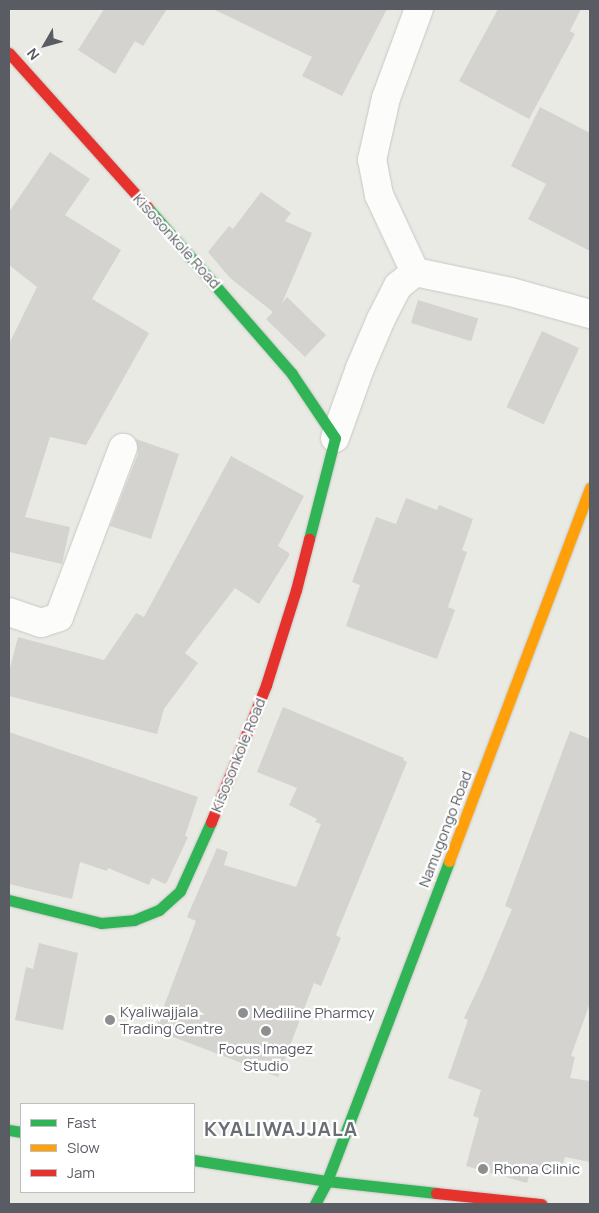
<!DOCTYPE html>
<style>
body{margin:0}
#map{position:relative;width:599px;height:1213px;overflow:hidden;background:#eaeae4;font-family:Manrope,sans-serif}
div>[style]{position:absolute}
.building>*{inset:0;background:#d4d3cf;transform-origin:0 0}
.roads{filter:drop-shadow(0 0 1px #c7c8c6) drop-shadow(0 0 1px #c7c8c6)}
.street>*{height:28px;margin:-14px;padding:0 14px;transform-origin:14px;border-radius:14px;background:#fcfcfb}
.fast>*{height:11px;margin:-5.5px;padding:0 5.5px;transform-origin:5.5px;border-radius:5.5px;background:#30b455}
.slow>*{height:11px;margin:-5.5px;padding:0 5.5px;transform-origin:5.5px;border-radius:5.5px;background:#ff9f0a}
.jam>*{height:11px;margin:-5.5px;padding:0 5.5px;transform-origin:5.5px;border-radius:5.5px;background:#e5322d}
.dots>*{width:14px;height:14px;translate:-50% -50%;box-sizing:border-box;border:2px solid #fff;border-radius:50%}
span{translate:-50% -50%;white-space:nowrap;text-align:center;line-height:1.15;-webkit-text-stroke:4.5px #fff;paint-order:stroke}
.street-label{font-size:15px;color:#595d63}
.poi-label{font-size:15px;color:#595d63}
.left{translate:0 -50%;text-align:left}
.district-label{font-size:20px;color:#6a6f76;font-weight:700;letter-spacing:1px}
.frame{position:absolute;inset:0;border:10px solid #595d63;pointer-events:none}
.legend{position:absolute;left:20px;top:1103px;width:175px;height:90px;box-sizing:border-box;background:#fff;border:1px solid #bdbec1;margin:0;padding:6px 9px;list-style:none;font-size:15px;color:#595d63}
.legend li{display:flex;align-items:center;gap:10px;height:25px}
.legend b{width:25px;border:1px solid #bdbec1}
.north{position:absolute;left:20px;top:20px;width:50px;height:50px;-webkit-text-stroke:4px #fff;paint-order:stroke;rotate:232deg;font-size:14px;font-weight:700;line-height:20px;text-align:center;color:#595d63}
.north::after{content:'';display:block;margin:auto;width:18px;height:22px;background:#595d63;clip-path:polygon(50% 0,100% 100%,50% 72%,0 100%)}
</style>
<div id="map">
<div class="building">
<i style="clip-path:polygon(104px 9px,167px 9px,143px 46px,135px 41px,115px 74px,78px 50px)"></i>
<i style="clip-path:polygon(213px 9px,387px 9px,342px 96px,302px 76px,312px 57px)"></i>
<i style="clip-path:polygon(498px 9px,581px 9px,570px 31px,575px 34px,529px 119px,459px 81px)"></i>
<i style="clip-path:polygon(540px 107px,590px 133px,590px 251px,528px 219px,546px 184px,511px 166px)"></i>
<i style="clip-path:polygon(50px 152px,90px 179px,65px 215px,121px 250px,92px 299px,149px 333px,86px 445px,50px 437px,25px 517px,70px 527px,62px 564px,9px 552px,9px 344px,37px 287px,9px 265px,9px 212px)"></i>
<i style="clip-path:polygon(261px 192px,291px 213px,285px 221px,312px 233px,282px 303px,287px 297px,326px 335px,305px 357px,266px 319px,273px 312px,230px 278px,208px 252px,229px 226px,233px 229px)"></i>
<i style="left:418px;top:300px;width:63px;height:24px;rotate:17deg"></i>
<i style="left:542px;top:331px;width:41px;height:84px;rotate:25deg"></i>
<i style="clip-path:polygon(136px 439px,179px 454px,151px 539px,110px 526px,138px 454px)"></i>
<i style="clip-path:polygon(231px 456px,304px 496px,278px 546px,289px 553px,289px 556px,259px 604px,235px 588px,185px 653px,198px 663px,164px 709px,157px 734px,9px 696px,9px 672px,18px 637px,104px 660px,136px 613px,144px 617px)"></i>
<i style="clip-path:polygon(406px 498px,437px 510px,439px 505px,473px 519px,462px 550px,467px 552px,448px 607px,455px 610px,437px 659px,346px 626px,360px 585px,352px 582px,376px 517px,396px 524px)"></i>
<i style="clip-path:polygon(283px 707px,404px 758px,403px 760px,407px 762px,336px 935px,341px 938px,321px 986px,314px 983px,278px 1077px,155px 1030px,196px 921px,187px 917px,217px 848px,228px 852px,224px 865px,296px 887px,321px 824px,315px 822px,317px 819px,289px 805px,297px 788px,257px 772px)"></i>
<i style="clip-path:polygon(570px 731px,590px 739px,590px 1003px,571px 1056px,575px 1057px,570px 1078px,590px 1081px,590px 1162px,565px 1157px,560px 1174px,532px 1166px,527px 1183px,466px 1166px,479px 1118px,473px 1116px,481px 1090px,448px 1078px,468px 1020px,464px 1018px,483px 978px,512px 909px,505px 906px)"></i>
<i style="clip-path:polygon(9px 732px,198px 797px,185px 836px,188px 837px,167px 882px,165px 884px,152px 878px,149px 885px,108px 868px,107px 871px,80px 862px,72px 899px,9px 884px)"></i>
<i style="clip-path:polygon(39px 943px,78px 953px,63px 1030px,15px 1020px,26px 967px,33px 969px)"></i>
</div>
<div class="roads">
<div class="street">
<i style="left:415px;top:272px;width:85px;rotate:-115.1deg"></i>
<i style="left:379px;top:195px;width:36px;rotate:-101deg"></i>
<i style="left:372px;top:160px;width:64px;rotate:-77.3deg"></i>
<i style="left:386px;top:98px;width:95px;rotate:-69.7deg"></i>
<i style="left:335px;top:438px;width:74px;rotate:-70.3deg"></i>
<i style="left:360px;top:368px;width:53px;rotate:-66.8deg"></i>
<i style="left:381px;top:319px;width:37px;rotate:-63deg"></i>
<i style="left:398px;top:286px;width:22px;rotate:-39deg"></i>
<i style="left:415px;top:272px;width:98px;rotate:11.8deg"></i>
<i style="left:511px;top:292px;width:82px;rotate:15.6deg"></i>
<i style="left:9px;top:612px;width:34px;rotate:19deg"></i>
<i style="left:41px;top:623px;width:19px;rotate:-18deg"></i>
<i style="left:59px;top:617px;width:181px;rotate:-69.3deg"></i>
</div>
<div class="fast">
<i style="left:147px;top:207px;width:221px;rotate:49deg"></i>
<i style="left:292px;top:374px;width:77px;rotate:56.1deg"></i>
<i style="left:335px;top:438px;width:104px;rotate:104.4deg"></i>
<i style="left:9px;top:900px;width:95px;rotate:14deg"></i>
<i style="left:101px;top:923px;width:33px;rotate:-5deg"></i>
<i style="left:134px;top:920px;width:27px;rotate:-22deg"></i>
<i style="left:159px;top:910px;width:28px;rotate:-42deg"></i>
<i style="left:180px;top:891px;width:76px;rotate:-65.8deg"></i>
<i style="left:9px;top:1130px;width:12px;rotate:9deg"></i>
<i style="left:194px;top:1160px;width:135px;rotate:9deg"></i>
<i style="left:327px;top:1181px;width:110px;rotate:6.3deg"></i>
<i style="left:315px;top:1204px;width:26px;rotate:-62deg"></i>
<i style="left:327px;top:1181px;width:342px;rotate:-69.1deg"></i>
</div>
<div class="slow">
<i style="left:449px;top:861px;width:399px;rotate:-69.3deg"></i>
</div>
<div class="jam">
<i style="left:9px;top:53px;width:207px;rotate:48.1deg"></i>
<i style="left:211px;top:822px;width:148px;rotate:-68.1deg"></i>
<i style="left:266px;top:685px;width:100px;rotate:-72.5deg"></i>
<i style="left:296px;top:590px;width:53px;rotate:-75.7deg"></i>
<i style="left:436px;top:1193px;width:106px;rotate:6deg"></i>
</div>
</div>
<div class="dots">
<i style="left:243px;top:1013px;background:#8c8e90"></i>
<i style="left:110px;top:1020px;background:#8c8e90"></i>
<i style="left:266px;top:1031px;background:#8c8e90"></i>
<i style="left:483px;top:1169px;background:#8c8e90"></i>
</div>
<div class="street-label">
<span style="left:177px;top:241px;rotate:48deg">Kisosonkole Road</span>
<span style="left:238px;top:755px;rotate:-68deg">Kisosonkole Road</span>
<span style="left:445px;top:829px;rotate:-69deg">Namugongo Road</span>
</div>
<div class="poi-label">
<span class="left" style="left:120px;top:1020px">Kyaliwajjala<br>Trading Centre</span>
<span class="left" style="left:253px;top:1013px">Mediline Pharmcy</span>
<span style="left:266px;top:1057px">Focus Imagez<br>Studio</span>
<span class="left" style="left:494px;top:1169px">Rhona Clinic</span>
</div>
<div class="district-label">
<span style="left:281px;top:1128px">KYALIWAJJALA</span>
</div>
<div class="frame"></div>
<ul class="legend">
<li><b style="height:6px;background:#30b455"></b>Fast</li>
<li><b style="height:6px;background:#ff9f0a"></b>Slow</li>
<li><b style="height:6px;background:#e5322d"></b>Jam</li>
</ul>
<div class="north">N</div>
</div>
